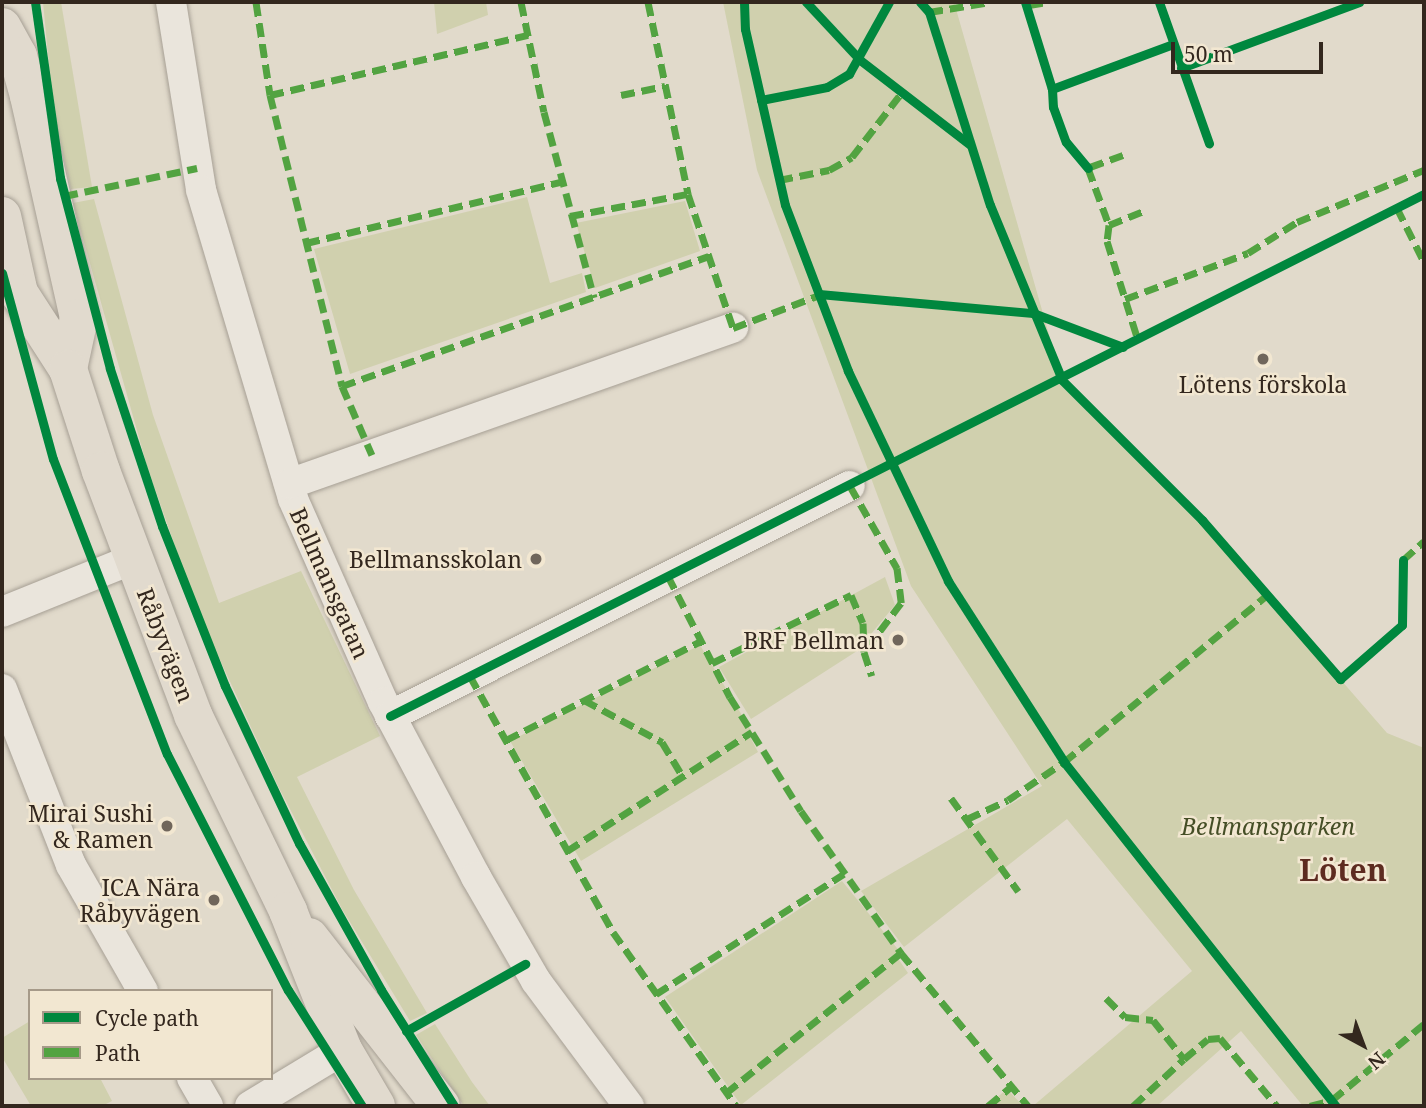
<!DOCTYPE html>
<meta charset="utf-8">
<style>
body{margin:0}
#map{position:relative;width:1426px;height:1108px;overflow:hidden;background:#e1dacb;font-family:"Noto Serif",serif}
div>[style]{position:absolute}
.green>*{inset:0;background:#d0d0ae}
.roads{filter:drop-shadow(0 0 2px #a69f94) drop-shadow(0 0 2px #a69f94)}
.minor>*{height:30px;margin:-15px;padding:0 15px;transform-origin:15px;border-radius:15px;background:#eae5dc}
.major>*{height:38px;margin:-19px;padding:0 19px;transform-origin:19px;border-radius:19px;background:#e1dace}
.quiet>*{height:7px;margin-top:-3.5px;transform-origin:0;background:repeating-linear-gradient(90deg,#52a341 0 14px,transparent 0 21px)}
.cycleway>*{height:9px;margin:-4.5px;padding:0 4.5px;transform-origin:4.5px;border-radius:4.5px;background:#00873e}
.dots>*{width:19px;height:19px;translate:-50% -50%;box-sizing:border-box;border:4px solid #f2e7d1;border-radius:50%}
span{translate:-50% -50%;white-space:nowrap;text-align:center;line-height:1.15;-webkit-text-stroke:5px #f2e7d1;paint-order:stroke}
.poi-label{font-size:23px;color:#33271e}
.right{translate:-100% -50%;text-align:right}
.street-label{font-size:23px;color:#33271e}
.park-label{font-size:23px;color:#454e26;font-style:italic}
.district-label{font-size:30px;color:#5d2b20;font-weight:700}
.frame{position:absolute;inset:0;border:4px solid #33271e;pointer-events:none}
.legend{position:absolute;left:28px;top:989px;width:245px;height:91px;box-sizing:border-box;background:#f2e7d1;border:2px solid #a69a89;margin:0;padding:9px 12px;list-style:none;font-size:21px;color:#33271e}
.legend li{display:flex;align-items:center;gap:14px;height:35px}
.legend b{width:35px;border:2px solid #a69a89}
.north{position:absolute;left:1328px;top:1010px;width:70px;height:70px;-webkit-text-stroke:5px #f2e7d1;paint-order:stroke;rotate:139deg;font-size:19px;font-weight:700;line-height:28px;text-align:center;color:#33271e}
.north::after{content:'';display:block;margin:auto;width:24px;height:32px;background:#33271e;clip-path:polygon(50% 0,100% 100%,50% 72%,0 100%)}
.scale{position:absolute;left:1171px;top:42px;width:152px;height:32px;box-sizing:border-box;border:4px solid #33271e;border-top:0;padding-left:9px;font-size:21px;line-height:24px;white-space:nowrap;color:#33271e;-webkit-text-stroke:5px #f2e7d1;paint-order:stroke}
</style>
<div id="map">
<div class="green">
<i style="clip-path:polygon(43px 2px,61px 2px,92px 187px,71px 189px,53px 108px)"></i>
<i style="clip-path:polygon(434px 2px,486px 2px,488px 15px,437px 34px)"></i>
<i style="clip-path:polygon(723px 2px,954px 2px,1062px 380px,1202px 520px,1387px 733px,1424px 748px,1424px 1106px,1303px 1106px,1241px 1031px,1157px 1106px,1033px 1106px,1192px 971px,1067px 819px,904px 947px,861px 891px,1042px 786px,911px 586px,757px 170px)"></i>
<i style="clip-path:polygon(527px 197px,550px 283px,582px 273px,586px 292px,350px 374px,314px 249px)"></i>
<i style="clip-path:polygon(94px 199px,153px 415px,219px 603px,301px 571px,380px 736px,297px 777px,354px 890px,427px 1013px,410px 1021px,342px 909px,278px 786px,198px 612px,147px 466px,73px 203px)"></i>
<i style="clip-path:polygon(685px 201px,700px 251px,595px 288px,576px 223px)"></i>
<i style="clip-path:polygon(885px 577px,895px 605px,857px 651px,751px 719px,719px 667px)"></i>
<i style="clip-path:polygon(700px 645px,752px 732px,749px 735px,758px 752px,581px 861px,510px 741px)"></i>
<i style="clip-path:polygon(842px 881px,901px 953px,897px 957px,908px 973px,741px 1105px,665px 997px)"></i>
<i style="clip-path:polygon(30px 1021px,30px 1078px,100px 1078px,112px 1101px,102px 1106px,31px 1106px,2px 1057px,2px 1038px)"></i>
<i style="clip-path:polygon(435px 1024px,472px 1082px,490px 1106px,464px 1106px,416px 1035px)"></i>
<i style="clip-path:polygon(1007px 1089px,1023px 1106px,987px 1106px)"></i>
</div>
<div class="roads">
<div class="minor">
<i style="left:171px;top:2px;width:190px;rotate:80.9deg"></i>
<i style="left:201px;top:190px;width:322px;rotate:73.4deg"></i>
<i style="left:293px;top:499px;width:222px;rotate:66.1deg"></i>
<i style="left:383px;top:702px;width:198px;rotate:62deg"></i>
<i style="left:476px;top:877px;width:120px;rotate:60deg"></i>
<i style="left:536px;top:981px;width:156px;rotate:53.4deg"></i>
<i style="left:289px;top:484px;width:471px;rotate:-19.4deg"></i>
<i style="left:2px;top:612px;width:141px;rotate:-22deg"></i>
<i style="left:2px;top:689px;width:189px;rotate:68.6deg"></i>
<i style="left:71px;top:865px;width:145px;rotate:60.3deg"></i>
<i style="left:390px;top:716px;width:514px;rotate:-26.57deg"></i>
<i style="left:192px;top:1078px;width:32px;rotate:60deg"></i>
<i style="left:250px;top:1106px;width:109px;rotate:-31.1deg"></i>
</div>
<div class="major">
<i style="left:2px;top:27px;width:33px;rotate:61deg"></i>
<i style="left:18px;top:56px;width:41px;rotate:74.6deg"></i>
<i style="left:29px;top:96px;width:228px;rotate:77.3deg"></i>
<i style="left:79px;top:318px;width:52px;rotate:102.2deg"></i>
<i style="left:2px;top:216px;width:79px;rotate:77.6deg"></i>
<i style="left:19px;top:293px;width:90px;rotate:57.2deg"></i>
<i style="left:68px;top:369px;width:107px;rotate:72.1deg"></i>
<i style="left:101px;top:471px;width:261px;rotate:69.3deg"></i>
<i style="left:193px;top:715px;width:218px;rotate:64.1deg"></i>
<i style="left:288px;top:911px;width:149px;rotate:68.4deg"></i>
<i style="left:343px;top:1050px;width:65px;rotate:59.5deg"></i>
<i style="left:309px;top:937px;width:214px;rotate:52deg"></i>
</div>
</div>
<div class="quiet">
<i style="left:256px;top:2px;width:94px;rotate:81.4deg"></i>
<i style="left:270px;top:95px;width:300px;rotate:76.1deg"></i>
<i style="left:342px;top:386px;width:75px;rotate:66.5deg"></i>
<i style="left:521px;top:2px;width:112px;rotate:78.2deg"></i>
<i style="left:544px;top:112px;width:192px;rotate:74.9deg"></i>
<i style="left:648px;top:2px;width:196px;rotate:78.2deg"></i>
<i style="left:688px;top:194px;width:141px;rotate:71.4deg"></i>
<i style="left:733px;top:328px;width:95px;rotate:-20.9deg"></i>
<i style="left:1029px;top:5px;width:20px;rotate:-9deg"></i>
<i style="left:929px;top:12px;width:62px;rotate:-9.3deg"></i>
<i style="left:270px;top:95px;width:265px;rotate:-13.1deg"></i>
<i style="left:621px;top:95px;width:45px;rotate:-11.6deg"></i>
<i style="left:1123px;top:155px;width:37px;rotate:160deg"></i>
<i style="left:1088px;top:168px;width:61px;rotate:69.8deg"></i>
<i style="left:1109px;top:225px;width:38px;rotate:-22deg"></i>
<i style="left:779px;top:180px;width:51px;rotate:-11.3deg"></i>
<i style="left:829px;top:170px;width:26px;rotate:-29deg"></i>
<i style="left:852px;top:157px;width:83px;rotate:-52.3deg"></i>
<i style="left:64px;top:196px;width:136px;rotate:-11.9deg"></i>
<i style="left:1397px;top:208px;width:60px;rotate:63.4deg"></i>
<i style="left:570px;top:216px;width:120px;rotate:-10.6deg"></i>
<i style="left:1109px;top:225px;width:16px;rotate:97deg"></i>
<i style="left:1107px;top:241px;width:104px;rotate:72.6deg"></i>
<i style="left:306px;top:243px;width:262px;rotate:-13.5deg"></i>
<i style="left:1125px;top:299px;width:131px;rotate:-20.5deg"></i>
<i style="left:1248px;top:253px;width:58px;rotate:-32.3deg"></i>
<i style="left:1297px;top:222px;width:137px;rotate:-22.3deg"></i>
<i style="left:342px;top:386px;width:389px;rotate:-19.5deg"></i>
<i style="left:850px;top:486px;width:95px;rotate:60.2deg"></i>
<i style="left:897px;top:568px;width:35px;rotate:83deg"></i>
<i style="left:901px;top:603px;width:61px;rotate:127.1deg"></i>
<i style="left:864px;top:652px;width:25px;rotate:72deg"></i>
<i style="left:1403px;top:560px;width:28px;rotate:-42deg"></i>
<i style="left:668px;top:576px;width:136px;rotate:62.9deg"></i>
<i style="left:730px;top:697px;width:134px;rotate:58.1deg"></i>
<i style="left:801px;top:811px;width:174px;rotate:54.8deg"></i>
<i style="left:901px;top:953px;width:199px;rotate:50.3deg"></i>
<i style="left:712px;top:663px;width:155px;rotate:-26.1deg"></i>
<i style="left:851px;top:595px;width:30px;rotate:67deg"></i>
<i style="left:863px;top:623px;width:29px;rotate:88deg"></i>
<i style="left:470px;top:676px;width:293px;rotate:60.8deg"></i>
<i style="left:613px;top:932px;width:213px;rotate:54.7deg"></i>
<i style="left:584px;top:700px;width:89px;rotate:28.3deg"></i>
<i style="left:662px;top:742px;width:41px;rotate:59deg"></i>
<i style="left:506px;top:740px;width:219px;rotate:-26.9deg"></i>
<i style="left:951px;top:798px;width:115px;rotate:54.2deg"></i>
<i style="left:967px;top:819px;width:45px;rotate:-24.9deg"></i>
<i style="left:1008px;top:800px;width:68px;rotate:-34.2deg"></i>
<i style="left:1064px;top:762px;width:263px;rotate:-39.4deg"></i>
<i style="left:567px;top:851px;width:220px;rotate:-32.8deg"></i>
<i style="left:656px;top:994px;width:223px;rotate:-32.6deg"></i>
<i style="left:1106px;top:998px;width:27px;rotate:45deg"></i>
<i style="left:1125px;top:1017px;width:28px;rotate:6deg"></i>
<i style="left:1153px;top:1020px;width:50px;rotate:51.5deg"></i>
<i style="left:1184px;top:1059px;width:31px;rotate:-40deg"></i>
<i style="left:1208px;top:1039px;width:12px;rotate:-5deg"></i>
<i style="left:1220px;top:1038px;width:89px;rotate:50deg"></i>
<i style="left:726px;top:1093px;width:224px;rotate:-38.7deg"></i>
<i style="left:988px;top:1106px;width:30px;rotate:-40deg"></i>
<i style="left:1133px;top:1106px;width:69px;rotate:-42.7deg"></i>
<i style="left:1310px;top:1106px;width:23px;rotate:-15deg"></i>
<i style="left:1332px;top:1100px;width:119px;rotate:-39.6deg"></i>
</div>
<div class="cycleway">
<i style="left:35px;top:2px;width:178px;rotate:81.9deg"></i>
<i style="left:60px;top:178px;width:197px;rotate:75.3deg"></i>
<i style="left:110px;top:369px;width:165px;rotate:71.7deg"></i>
<i style="left:162px;top:526px;width:172px;rotate:68.5deg"></i>
<i style="left:225px;top:686px;width:174px;rotate:64.8deg"></i>
<i style="left:299px;top:843px;width:168px;rotate:60.8deg"></i>
<i style="left:381px;top:990px;width:137px;rotate:57.8deg"></i>
<i style="left:744px;top:2px;width:27px;rotate:88deg"></i>
<i style="left:745px;top:29px;width:180px;rotate:77.2deg"></i>
<i style="left:785px;top:205px;width:178px;rotate:69.2deg"></i>
<i style="left:848px;top:371px;width:233px;rotate:64.5deg"></i>
<i style="left:948px;top:581px;width:215px;rotate:57.3deg"></i>
<i style="left:1064px;top:762px;width:439px;rotate:51.7deg"></i>
<i style="left:806px;top:2px;width:79px;rotate:47deg"></i>
<i style="left:860px;top:60px;width:138px;rotate:37.6deg"></i>
<i style="left:920px;top:2px;width:13px;rotate:48deg"></i>
<i style="left:929px;top:12px;width:202px;rotate:72.5deg"></i>
<i style="left:990px;top:205px;width:189px;rotate:67.6deg"></i>
<i style="left:1062px;top:380px;width:198px;rotate:45deg"></i>
<i style="left:1202px;top:520px;width:211px;rotate:49deg"></i>
<i style="left:1340px;top:679px;width:82px;rotate:-41.1deg"></i>
<i style="left:1402px;top:625px;width:65px;rotate:-89.1deg"></i>
<i style="left:1025px;top:2px;width:91px;rotate:72.8deg"></i>
<i style="left:1052px;top:89px;width:18px;rotate:87deg"></i>
<i style="left:1053px;top:107px;width:37px;rotate:70deg"></i>
<i style="left:1066px;top:142px;width:34px;rotate:50deg"></i>
<i style="left:1159px;top:2px;width:150px;rotate:70.5deg"></i>
<i style="left:1181px;top:68px;width:190px;rotate:-20.3deg"></i>
<i style="left:1052px;top:89px;width:129px;rotate:-20.4deg"></i>
<i style="left:761px;top:100px;width:67px;rotate:-11.1deg"></i>
<i style="left:827px;top:87px;width:26px;rotate:-31deg"></i>
<i style="left:849px;top:74px;width:82px;rotate:-60.9deg"></i>
<i style="left:2px;top:273px;width:193px;rotate:74.7deg"></i>
<i style="left:53px;top:459px;width:316px;rotate:68.9deg"></i>
<i style="left:167px;top:754px;width:265px;rotate:62.9deg"></i>
<i style="left:288px;top:990px;width:138px;rotate:57.5deg"></i>
<i style="left:819px;top:294px;width:215px;rotate:5.1deg"></i>
<i style="left:1033px;top:313px;width:96px;rotate:20.7deg"></i>
<i style="left:390px;top:716px;width:1158px;rotate:-26.79deg"></i>
<i style="left:406px;top:1031px;width:137px;rotate:-29.4deg"></i>
</div>
<div class="dots">
<i style="left:1263px;top:359px;background:#70665b"></i>
<i style="left:536px;top:559px;background:#70665b"></i>
<i style="left:898px;top:640px;background:#70665b"></i>
<i style="left:167px;top:826px;background:#70665b"></i>
<i style="left:214px;top:900px;background:#70665b"></i>
</div>
<div class="poi-label">
<span style="left:1263px;top:384px">Lötens förskola</span>
<span class="right" style="left:522px;top:559px">Bellmansskolan</span>
<span class="right" style="left:884px;top:640px">BRF Bellman</span>
<span class="right" style="left:153px;top:826px">Mirai Sushi<br>&amp; Ramen</span>
<span class="right" style="left:200px;top:900px">ICA Nära<br>Råbyvägen</span>
</div>
<div class="street-label">
<span style="left:330px;top:583px;rotate:66deg">Bellmansgatan</span>
<span style="left:166px;top:645px;rotate:69deg">Råbyvägen</span>
</div>
<div class="park-label">
<span style="left:1268px;top:826px">Bellmansparken</span>
</div>
<div class="district-label">
<span style="left:1343px;top:870px">Löten</span>
</div>
<div class="frame"></div>
<ul class="legend">
<li><b style="height:9px;background:#00873e"></b>Cycle path</li>
<li><b style="height:9px;background:#52a341"></b>Path</li>
</ul>
<div class="north">N</div>
<div class="scale">50 m</div>
</div>
